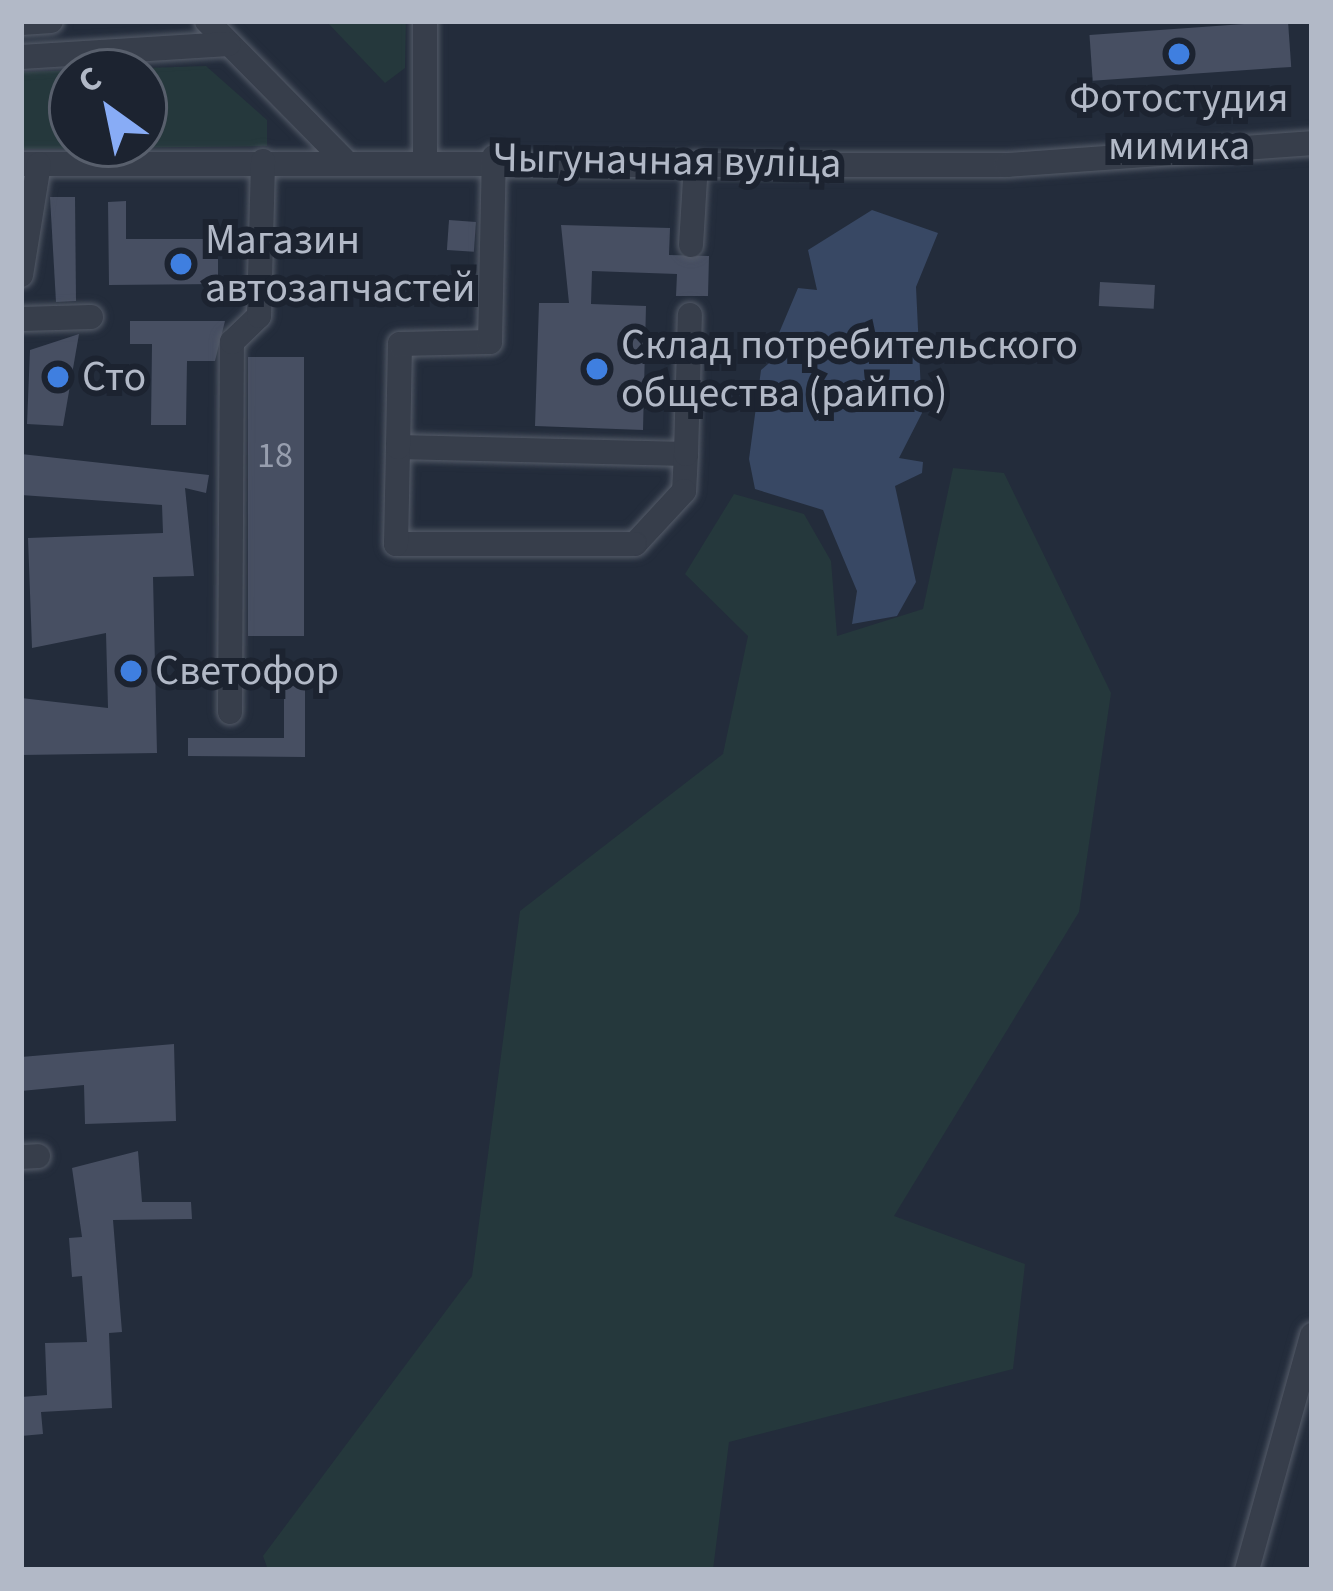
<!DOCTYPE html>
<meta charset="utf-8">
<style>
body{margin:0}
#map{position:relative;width:1333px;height:1591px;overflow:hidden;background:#232c3b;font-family:"Source Sans 3",sans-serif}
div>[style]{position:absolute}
.green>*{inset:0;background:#25383c}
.water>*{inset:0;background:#384864}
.building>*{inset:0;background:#474f62;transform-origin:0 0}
.roads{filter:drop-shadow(0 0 3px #555c69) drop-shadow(0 0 3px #555c69)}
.minor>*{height:24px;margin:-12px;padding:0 12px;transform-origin:12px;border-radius:12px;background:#373e4b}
.dots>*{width:33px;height:33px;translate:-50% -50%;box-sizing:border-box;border:6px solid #1c2330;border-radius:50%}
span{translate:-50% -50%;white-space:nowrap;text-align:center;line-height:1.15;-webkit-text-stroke:12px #1c2330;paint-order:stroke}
.number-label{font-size:36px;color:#979eae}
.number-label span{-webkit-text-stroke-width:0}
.poi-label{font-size:42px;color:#b2b9c7}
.left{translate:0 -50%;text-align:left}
.street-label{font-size:42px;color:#b2b9c7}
.frame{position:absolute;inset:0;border:24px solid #b2b9c7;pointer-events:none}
.north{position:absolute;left:48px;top:48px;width:120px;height:120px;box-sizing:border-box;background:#1c2330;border:3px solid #585f6c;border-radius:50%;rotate:327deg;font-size:33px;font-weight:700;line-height:48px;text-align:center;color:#b2b9c7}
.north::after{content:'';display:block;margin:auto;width:42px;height:54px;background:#88acf6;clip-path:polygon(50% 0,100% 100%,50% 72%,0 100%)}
</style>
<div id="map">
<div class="green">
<i style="clip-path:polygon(326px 21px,406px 21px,405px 68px,385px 83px)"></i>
<i style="clip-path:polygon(evenodd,206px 66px,267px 120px,267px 146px,21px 149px,21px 72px,206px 66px,72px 72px,144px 72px,144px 144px,72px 144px,72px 72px)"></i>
<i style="clip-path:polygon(953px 468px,1004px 473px,1111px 693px,1079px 912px,894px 1216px,1025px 1264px,1013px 1369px,729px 1442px,713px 1570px,268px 1570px,263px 1556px,472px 1276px,520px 911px,723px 754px,748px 636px,685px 574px,734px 494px,804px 514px,831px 561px,837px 636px,923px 609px)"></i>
</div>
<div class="water">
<i style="clip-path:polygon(872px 210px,938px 233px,916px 287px,922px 413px,899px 458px,923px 462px,922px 473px,895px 486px,916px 582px,897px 616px,852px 624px,857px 591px,823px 510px,755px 489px,749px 459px,761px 370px,784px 350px,779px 333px,798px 288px,817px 290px,808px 250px)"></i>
</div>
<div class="building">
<i style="left:1288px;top:21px;width:46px;height:199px;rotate:86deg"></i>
<i style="clip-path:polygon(50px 197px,75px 197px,76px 301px,56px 302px)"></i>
<i style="clip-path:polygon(126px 201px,126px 239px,218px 239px,218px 284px,109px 285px,108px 202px)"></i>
<i style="left:449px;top:220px;width:27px;height:30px;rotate:4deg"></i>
<i style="clip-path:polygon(561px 225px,670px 228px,669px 255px,709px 256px,708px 296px,676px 296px,677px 274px,592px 271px,591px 304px,646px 306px,643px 430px,535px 426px,539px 303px,569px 303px)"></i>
<i style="left:1100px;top:282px;width:55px;height:24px;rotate:3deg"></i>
<i style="clip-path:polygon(130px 321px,225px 321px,215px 361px,187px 361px,186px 425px,151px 425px,152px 344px,130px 344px)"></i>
<i style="clip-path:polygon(79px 334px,63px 426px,27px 424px,30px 350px)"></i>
<i style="left:304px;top:357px;width:279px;height:56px;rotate:90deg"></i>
<i style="clip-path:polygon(21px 454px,209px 475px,206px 493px,185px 488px,194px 576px,153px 577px,157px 753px,21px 755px,21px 698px,108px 708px,106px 633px,32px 648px,28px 538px,163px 533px,162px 505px,21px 495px)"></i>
<i style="clip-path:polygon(284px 681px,305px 681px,305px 757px,188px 756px,188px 738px,284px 738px)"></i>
<i style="clip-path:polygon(174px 1044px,176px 1121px,85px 1124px,84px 1085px,21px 1091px,21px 1057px)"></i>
<i style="clip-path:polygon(138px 1151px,142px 1202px,191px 1202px,192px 1219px,113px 1220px,122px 1332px,109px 1333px,112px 1408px,41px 1412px,43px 1434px,21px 1436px,21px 1397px,47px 1395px,45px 1343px,87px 1342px,82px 1276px,72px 1277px,69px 1238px,82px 1237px,72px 1168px)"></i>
</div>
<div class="roads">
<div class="minor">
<i style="left:207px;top:21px;width:194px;rotate:45.4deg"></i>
<i style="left:425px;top:21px;width:137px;rotate:90deg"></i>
<i style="left:21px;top:23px;width:30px;rotate:-4deg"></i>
<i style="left:21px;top:57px;width:208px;rotate:-3.6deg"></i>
<i style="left:21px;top:164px;width:986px;rotate:0.06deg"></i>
<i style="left:1007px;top:165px;width:306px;rotate:-4.1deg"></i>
<i style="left:691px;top:245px;width:82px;rotate:-86.5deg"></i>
<i style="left:21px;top:275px;width:112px;rotate:-80.8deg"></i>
<i style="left:21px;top:319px;width:70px;rotate:-1.6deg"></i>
<i style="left:398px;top:447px;width:288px;rotate:1.4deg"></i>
<i style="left:686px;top:454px;width:37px;rotate:93deg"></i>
<i style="left:684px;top:491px;width:72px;rotate:132.8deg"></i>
<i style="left:635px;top:544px;width:239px;rotate:180deg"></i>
<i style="left:396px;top:544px;width:97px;rotate:-88.8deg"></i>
<i style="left:398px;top:447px;width:103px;rotate:-88.9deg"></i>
<i style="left:400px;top:344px;width:90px;rotate:-1.3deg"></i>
<i style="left:490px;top:342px;width:185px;rotate:-88.8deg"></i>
<i style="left:686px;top:454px;width:139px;rotate:-88.4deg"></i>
<i style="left:230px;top:712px;width:370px;rotate:-89.7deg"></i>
<i style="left:232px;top:342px;width:37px;rotate:-44deg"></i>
<i style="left:259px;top:316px;width:155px;rotate:-88.5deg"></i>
<i style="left:21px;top:1157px;width:17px;rotate:-3deg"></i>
<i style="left:1247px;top:1570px;width:244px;rotate:-74.5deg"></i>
</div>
</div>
<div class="dots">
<i style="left:1179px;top:54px;background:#3f7fe0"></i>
<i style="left:181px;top:264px;background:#3f7fe0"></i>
<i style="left:597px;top:369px;background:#3f7fe0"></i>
<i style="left:58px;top:377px;background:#3f7fe0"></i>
<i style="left:131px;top:671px;background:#3f7fe0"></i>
</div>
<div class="number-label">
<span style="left:275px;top:456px">18</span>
</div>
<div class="poi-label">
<span style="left:1179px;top:122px">Фотостудия<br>мимика</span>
<span class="left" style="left:205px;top:264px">Магазин<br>автозапчастей</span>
<span class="left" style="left:621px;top:369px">Склад потребительского<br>общества (райпо)</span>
<span class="left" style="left:82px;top:377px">Сто</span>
<span class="left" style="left:155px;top:671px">Светофор</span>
</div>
<div class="street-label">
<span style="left:667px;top:161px;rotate:1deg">Чыгуначная вуліца</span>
</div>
<div class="frame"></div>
<div class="north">С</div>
</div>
